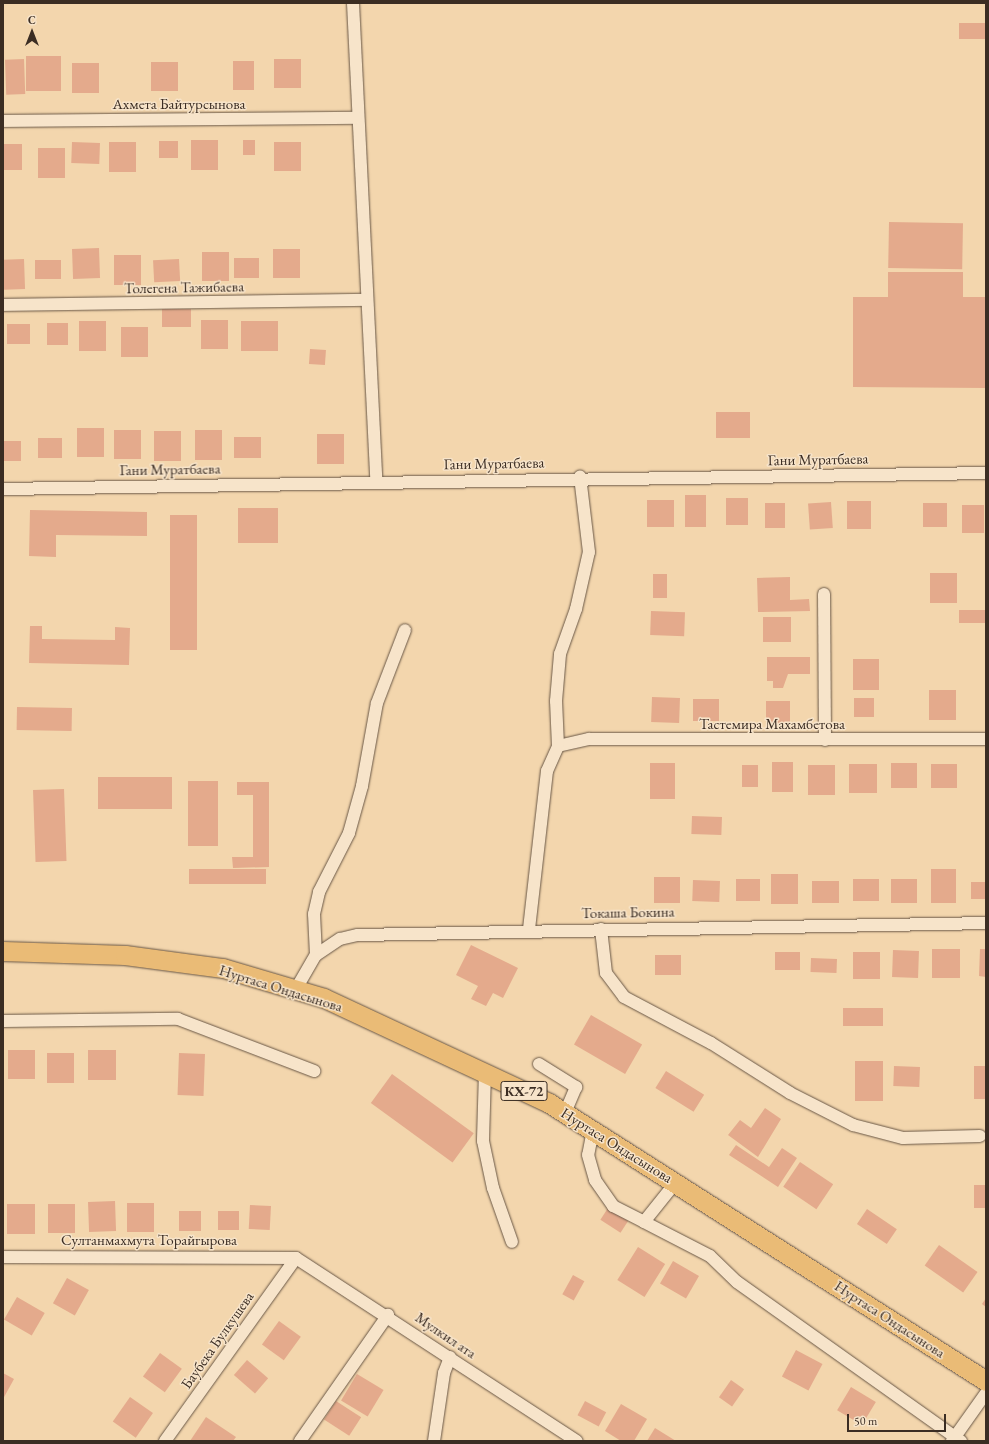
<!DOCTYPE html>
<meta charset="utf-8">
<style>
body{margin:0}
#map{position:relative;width:989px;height:1444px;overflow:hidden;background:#f3d6ad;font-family:"EB Garamond",serif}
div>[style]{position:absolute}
.building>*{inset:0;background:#e4aa8c;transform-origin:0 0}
.roads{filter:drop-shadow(0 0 1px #695746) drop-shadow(0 0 1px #695746)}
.street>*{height:12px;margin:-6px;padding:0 6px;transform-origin:6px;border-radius:6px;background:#f7e4ca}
.primary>*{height:19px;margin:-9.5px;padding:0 9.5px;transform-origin:9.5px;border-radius:9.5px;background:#eabb76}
span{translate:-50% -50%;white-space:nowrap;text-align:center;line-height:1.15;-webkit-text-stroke:3px #f7e4ca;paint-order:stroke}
.shield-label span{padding:1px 3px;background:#f7e4ca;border:1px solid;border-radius:3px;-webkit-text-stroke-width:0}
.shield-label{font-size:14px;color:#3b2d23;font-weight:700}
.street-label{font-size:15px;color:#3b2d23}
.frame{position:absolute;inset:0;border:4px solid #3b2d23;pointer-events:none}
.north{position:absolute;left:12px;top:12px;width:40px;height:40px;-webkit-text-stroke:3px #f7e4ca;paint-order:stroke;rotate:0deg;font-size:11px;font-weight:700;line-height:16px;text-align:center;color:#3b2d23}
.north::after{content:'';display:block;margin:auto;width:14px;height:18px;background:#3b2d23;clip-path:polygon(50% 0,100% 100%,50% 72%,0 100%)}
.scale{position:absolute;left:847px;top:1414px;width:99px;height:18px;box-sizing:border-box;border:2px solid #3b2d23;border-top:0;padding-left:5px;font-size:12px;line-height:14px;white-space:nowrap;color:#3b2d23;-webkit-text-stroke:3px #f7e4ca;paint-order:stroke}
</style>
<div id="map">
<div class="building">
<i style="left:959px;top:23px;width:27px;height:16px"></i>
<i style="left:26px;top:56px;width:35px;height:35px"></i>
<i style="left:24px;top:59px;width:35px;height:19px;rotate:88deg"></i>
<i style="left:274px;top:59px;width:27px;height:29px"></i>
<i style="left:233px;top:61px;width:21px;height:29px"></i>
<i style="left:151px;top:62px;width:27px;height:29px"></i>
<i style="left:99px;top:63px;width:30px;height:27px;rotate:90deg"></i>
<i style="left:191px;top:140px;width:27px;height:30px"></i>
<i style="left:243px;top:140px;width:12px;height:15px"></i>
<i style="left:159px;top:141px;width:19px;height:17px"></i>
<i style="left:72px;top:142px;width:28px;height:21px;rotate:2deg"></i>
<i style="left:109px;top:142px;width:27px;height:30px"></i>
<i style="left:274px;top:142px;width:27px;height:29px"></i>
<i style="left:3px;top:144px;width:19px;height:26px"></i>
<i style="left:65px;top:148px;width:30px;height:27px;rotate:90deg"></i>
<i style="left:889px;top:222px;width:74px;height:46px;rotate:1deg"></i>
<i style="left:99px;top:248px;width:30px;height:27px;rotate:88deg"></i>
<i style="left:273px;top:249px;width:27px;height:29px"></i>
<i style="left:202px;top:252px;width:27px;height:29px"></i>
<i style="left:114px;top:255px;width:27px;height:30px"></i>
<i style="left:234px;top:258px;width:25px;height:20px"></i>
<i style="left:24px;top:259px;width:30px;height:21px;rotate:88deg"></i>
<i style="left:179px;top:259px;width:22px;height:26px;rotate:87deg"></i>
<i style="left:35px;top:260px;width:26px;height:19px"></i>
<i style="clip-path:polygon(888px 272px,963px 272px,963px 297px,986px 297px,986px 388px,853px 387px,853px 297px,888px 297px)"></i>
<i style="left:162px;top:309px;width:29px;height:18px"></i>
<i style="left:201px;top:320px;width:27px;height:29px"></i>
<i style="left:79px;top:321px;width:27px;height:30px"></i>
<i style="left:241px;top:321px;width:37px;height:30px"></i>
<i style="left:47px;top:323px;width:21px;height:22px"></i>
<i style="left:7px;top:324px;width:23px;height:20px"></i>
<i style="left:121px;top:327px;width:27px;height:30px"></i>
<i style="left:310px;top:349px;width:16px;height:15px;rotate:4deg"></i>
<i style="left:716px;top:412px;width:34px;height:26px"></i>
<i style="left:77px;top:428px;width:27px;height:29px"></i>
<i style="left:114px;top:430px;width:27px;height:29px"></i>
<i style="left:195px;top:430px;width:27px;height:30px"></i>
<i style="left:154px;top:431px;width:27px;height:30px"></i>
<i style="left:317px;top:434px;width:27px;height:30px"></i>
<i style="left:234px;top:437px;width:27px;height:21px"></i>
<i style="left:62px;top:438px;width:20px;height:24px;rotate:90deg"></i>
<i style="left:3px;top:441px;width:18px;height:20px"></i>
<i style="left:685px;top:495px;width:21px;height:32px"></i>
<i style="left:726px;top:498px;width:22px;height:27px"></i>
<i style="left:674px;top:500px;width:27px;height:27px;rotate:90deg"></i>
<i style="left:871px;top:501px;width:28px;height:24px;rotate:90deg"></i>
<i style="left:831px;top:502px;width:26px;height:23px;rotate:86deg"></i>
<i style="left:765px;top:503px;width:20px;height:25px"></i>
<i style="left:923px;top:503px;width:24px;height:24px"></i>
<i style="left:962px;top:505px;width:22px;height:28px"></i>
<i style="left:278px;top:508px;width:35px;height:40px;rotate:90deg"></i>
<i style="clip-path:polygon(30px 510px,147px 512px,147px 536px,56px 535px,56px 557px,29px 556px)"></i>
<i style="left:197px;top:515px;width:135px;height:27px;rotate:90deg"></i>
<i style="left:957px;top:573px;width:30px;height:27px;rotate:90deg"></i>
<i style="left:653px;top:574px;width:14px;height:24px"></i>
<i style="clip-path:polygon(790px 577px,790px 600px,809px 599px,810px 611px,758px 612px,757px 578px)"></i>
<i style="left:959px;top:610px;width:26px;height:13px"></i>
<i style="left:651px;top:611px;width:34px;height:24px;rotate:2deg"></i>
<i style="left:763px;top:617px;width:28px;height:25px"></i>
<i style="clip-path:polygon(30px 626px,42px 626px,42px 639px,115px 640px,115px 627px,130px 628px,129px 665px,29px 663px)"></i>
<i style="clip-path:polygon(767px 657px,810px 657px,810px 674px,788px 674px,783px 688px,773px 688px,773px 681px,767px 681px)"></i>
<i style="left:879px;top:659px;width:31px;height:26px;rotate:90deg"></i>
<i style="left:929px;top:690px;width:27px;height:30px"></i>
<i style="left:652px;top:697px;width:28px;height:25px;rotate:2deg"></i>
<i style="left:854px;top:698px;width:20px;height:19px"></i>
<i style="left:693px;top:699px;width:26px;height:22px"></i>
<i style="left:790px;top:701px;width:22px;height:24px;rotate:90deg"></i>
<i style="left:17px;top:707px;width:55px;height:23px;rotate:1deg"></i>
<i style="left:772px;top:762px;width:21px;height:30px"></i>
<i style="left:650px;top:763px;width:25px;height:36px"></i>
<i style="left:891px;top:763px;width:26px;height:25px"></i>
<i style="left:849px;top:764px;width:28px;height:29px"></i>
<i style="left:931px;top:764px;width:26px;height:24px"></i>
<i style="left:742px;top:765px;width:16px;height:22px"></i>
<i style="left:835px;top:765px;width:30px;height:27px;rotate:90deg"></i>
<i style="left:98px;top:777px;width:74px;height:32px"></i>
<i style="left:188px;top:781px;width:30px;height:65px"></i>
<i style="clip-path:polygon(237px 782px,269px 782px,269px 867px,233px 868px,232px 857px,253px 857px,253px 795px,237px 795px)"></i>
<i style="left:64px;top:789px;width:72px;height:31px;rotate:88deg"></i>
<i style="left:692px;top:816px;width:30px;height:18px;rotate:2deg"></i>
<i style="left:189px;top:869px;width:77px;height:15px"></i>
<i style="left:956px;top:869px;width:34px;height:25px;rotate:90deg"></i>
<i style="left:771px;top:874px;width:27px;height:30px"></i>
<i style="left:654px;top:877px;width:26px;height:26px"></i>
<i style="left:736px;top:879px;width:24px;height:22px"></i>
<i style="left:879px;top:879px;width:22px;height:26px;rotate:90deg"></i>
<i style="left:891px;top:879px;width:26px;height:24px"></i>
<i style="left:693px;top:880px;width:27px;height:21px;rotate:2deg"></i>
<i style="left:812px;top:881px;width:27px;height:22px"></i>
<i style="left:971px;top:882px;width:15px;height:17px"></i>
<i style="clip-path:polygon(471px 945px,518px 968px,503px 998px,493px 993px,486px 1006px,471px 999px,478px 986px,456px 975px)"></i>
<i style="left:932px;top:949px;width:28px;height:29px"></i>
<i style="clip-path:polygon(980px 949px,986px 949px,986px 977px,979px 976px)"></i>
<i style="left:893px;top:950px;width:26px;height:27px;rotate:2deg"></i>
<i style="left:775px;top:952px;width:25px;height:18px"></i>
<i style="left:853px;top:952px;width:27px;height:27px"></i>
<i style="left:655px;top:955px;width:26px;height:20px"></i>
<i style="left:811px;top:958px;width:26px;height:14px;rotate:2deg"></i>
<i style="left:883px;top:1008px;width:18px;height:40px;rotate:90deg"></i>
<i style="left:591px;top:1015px;width:59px;height:34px;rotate:30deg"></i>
<i style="left:8px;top:1050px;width:27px;height:29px"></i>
<i style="left:88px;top:1050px;width:28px;height:30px"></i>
<i style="left:74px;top:1053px;width:30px;height:27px;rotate:90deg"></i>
<i style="left:179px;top:1053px;width:26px;height:42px;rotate:2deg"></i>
<i style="left:855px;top:1061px;width:28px;height:40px"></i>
<i style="left:894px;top:1066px;width:26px;height:20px;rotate:2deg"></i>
<i style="left:986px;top:1066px;width:33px;height:12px;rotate:90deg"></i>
<i style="left:666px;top:1071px;width:45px;height:20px;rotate:32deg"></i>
<i style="left:392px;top:1074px;width:101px;height:36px;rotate:36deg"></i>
<i style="clip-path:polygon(765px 1108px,781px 1119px,758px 1157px,728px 1135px,740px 1120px,751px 1128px)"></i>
<i style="clip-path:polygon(736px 1145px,769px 1167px,782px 1148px,797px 1158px,778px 1187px,729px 1155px)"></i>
<i style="left:800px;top:1162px;width:40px;height:30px;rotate:34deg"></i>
<i style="left:974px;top:1185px;width:12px;height:23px"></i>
<i style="left:115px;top:1201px;width:30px;height:27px;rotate:88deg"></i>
<i style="left:127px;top:1203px;width:27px;height:29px"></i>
<i style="left:7px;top:1204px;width:28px;height:30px"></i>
<i style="left:48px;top:1204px;width:27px;height:29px"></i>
<i style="left:250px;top:1205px;width:21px;height:24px;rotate:3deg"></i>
<i style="left:608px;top:1208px;width:24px;height:14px;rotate:33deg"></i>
<i style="left:867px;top:1209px;width:36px;height:18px;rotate:34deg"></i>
<i style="left:179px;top:1211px;width:22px;height:20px"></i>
<i style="left:218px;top:1211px;width:21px;height:19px"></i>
<i style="left:939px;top:1245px;width:47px;height:25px;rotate:35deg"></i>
<i style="left:638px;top:1247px;width:32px;height:39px;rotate:32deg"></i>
<i style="left:673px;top:1261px;width:30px;height:26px;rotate:30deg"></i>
<i style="left:573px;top:1275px;width:13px;height:22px;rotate:29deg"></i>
<i style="left:67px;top:1278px;width:25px;height:29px;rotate:29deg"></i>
<i style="left:17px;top:1297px;width:32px;height:26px;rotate:30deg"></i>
<i style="clip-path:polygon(986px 1298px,986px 1307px,982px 1304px)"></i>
<i style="left:279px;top:1321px;width:27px;height:29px;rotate:36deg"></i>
<i style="left:796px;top:1350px;width:30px;height:30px;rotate:28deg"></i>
<i style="left:160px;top:1353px;width:27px;height:29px;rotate:36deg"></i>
<i style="left:247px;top:1360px;width:28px;height:20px;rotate:41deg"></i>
<i style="clip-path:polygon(3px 1373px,14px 1379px,3px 1399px)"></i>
<i style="left:357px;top:1374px;width:31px;height:31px;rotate:31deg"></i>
<i style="left:731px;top:1380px;width:16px;height:21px;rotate:35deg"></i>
<i style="left:851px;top:1387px;width:29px;height:27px;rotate:31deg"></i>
<i style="left:130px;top:1397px;width:28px;height:30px;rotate:35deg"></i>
<i style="left:336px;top:1401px;width:30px;height:22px;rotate:33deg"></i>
<i style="left:585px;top:1401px;width:24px;height:16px;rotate:28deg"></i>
<i style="clip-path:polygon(621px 1404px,647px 1419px,634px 1441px,621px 1441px,605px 1431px)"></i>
<i style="clip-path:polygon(206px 1417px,236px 1437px,233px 1441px,190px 1441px)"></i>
<i style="clip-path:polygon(655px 1428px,676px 1441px,647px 1441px)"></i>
</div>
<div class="roads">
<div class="street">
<i style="left:353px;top:3px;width:479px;rotate:87.2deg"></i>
<i style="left:3px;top:121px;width:353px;rotate:-0.5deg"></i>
<i style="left:3px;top:305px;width:362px;rotate:-0.8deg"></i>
<i style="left:3px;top:489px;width:983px;rotate:-0.93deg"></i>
<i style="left:824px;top:594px;width:146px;rotate:89.6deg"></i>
<i style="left:558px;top:746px;width:32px;rotate:-13deg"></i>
<i style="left:589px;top:739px;width:397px"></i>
<i style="left:529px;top:929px;width:159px;rotate:-83.5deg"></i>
<i style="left:547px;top:771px;width:27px;rotate:-66deg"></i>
<i style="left:558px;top:746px;width:45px;rotate:-92.5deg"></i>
<i style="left:556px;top:701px;width:47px;rotate:-85.1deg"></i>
<i style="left:560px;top:654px;width:48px;rotate:-70.4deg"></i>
<i style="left:576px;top:609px;width:58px;rotate:-77.2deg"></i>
<i style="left:589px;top:552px;width:76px;rotate:-96.8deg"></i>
<i style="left:601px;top:929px;width:44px;rotate:83.5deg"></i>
<i style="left:606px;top:973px;width:30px;rotate:53deg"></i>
<i style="left:624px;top:997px;width:98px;rotate:27.9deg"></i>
<i style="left:711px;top:1043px;width:93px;rotate:32.3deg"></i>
<i style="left:790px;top:1093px;width:71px;rotate:26.9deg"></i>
<i style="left:853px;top:1125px;width:52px;rotate:14.6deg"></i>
<i style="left:903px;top:1138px;width:77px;rotate:-1.5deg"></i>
<i style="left:316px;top:955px;width:41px;rotate:-92.8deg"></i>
<i style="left:314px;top:914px;width:23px;rotate:-77deg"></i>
<i style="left:319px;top:892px;width:66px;rotate:-63deg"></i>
<i style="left:349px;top:833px;width:49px;rotate:-74.5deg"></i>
<i style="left:362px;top:786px;width:84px;rotate:-79.8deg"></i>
<i style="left:377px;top:703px;width:78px;rotate:-69deg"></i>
<i style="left:296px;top:989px;width:39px;rotate:-60deg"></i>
<i style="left:316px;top:955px;width:29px;rotate:-34deg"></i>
<i style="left:340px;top:939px;width:18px;rotate:-13deg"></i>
<i style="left:358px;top:935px;width:628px;rotate:-1.09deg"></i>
<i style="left:3px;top:1021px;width:175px;rotate:-0.7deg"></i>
<i style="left:178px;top:1019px;width:146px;rotate:20.9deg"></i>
<i style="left:539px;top:1064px;width:44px;rotate:31.9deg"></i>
<i style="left:576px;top:1087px;width:28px;rotate:113deg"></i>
<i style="left:485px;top:1072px;width:69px;rotate:91.7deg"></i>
<i style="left:483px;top:1141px;width:48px;rotate:78deg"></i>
<i style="left:493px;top:1188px;width:57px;rotate:70.6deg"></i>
<i style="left:593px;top:1130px;width:25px;rotate:101deg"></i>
<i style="left:588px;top:1155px;width:26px;rotate:74deg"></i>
<i style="left:595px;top:1180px;width:32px;rotate:55deg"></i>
<i style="left:613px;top:1206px;width:35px;rotate:27deg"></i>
<i style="left:676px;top:1182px;width:51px;rotate:128.7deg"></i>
<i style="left:644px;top:1222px;width:74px;rotate:27.3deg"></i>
<i style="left:710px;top:1256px;width:37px;rotate:44deg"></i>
<i style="left:737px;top:1282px;width:275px;rotate:35.4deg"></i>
<i style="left:3px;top:1257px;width:293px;rotate:0.2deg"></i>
<i style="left:296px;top:1258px;width:335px;rotate:33.1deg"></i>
<i style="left:165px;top:1441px;width:225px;rotate:-54.4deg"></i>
<i style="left:300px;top:1441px;width:154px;rotate:-55.1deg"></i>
<i style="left:434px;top:1441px;width:69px;rotate:-81.6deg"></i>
<i style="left:444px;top:1373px;width:17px;rotate:-69deg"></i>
<i style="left:952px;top:1441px;width:59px;rotate:-54.7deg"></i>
</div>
<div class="primary">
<i style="left:3px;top:951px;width:122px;rotate:1.9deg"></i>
<i style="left:125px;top:955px;width:99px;rotate:7.6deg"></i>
<i style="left:223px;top:968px;width:105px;rotate:16.5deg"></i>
<i style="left:324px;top:998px;width:248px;rotate:25deg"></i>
<i style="left:549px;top:1103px;width:518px;rotate:32.46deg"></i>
</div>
</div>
<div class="shield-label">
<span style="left:524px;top:1091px">КХ-72</span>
</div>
<div class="street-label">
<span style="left:179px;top:104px">Ахмета Байтурсынова</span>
<span style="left:184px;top:287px;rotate:-1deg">Толегена Тажибаева</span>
<span style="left:818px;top:459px;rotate:-1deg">Гани Муратбаева</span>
<span style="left:494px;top:463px;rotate:-1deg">Гани Муратбаева</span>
<span style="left:170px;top:469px;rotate:-1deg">Гани Муратбаева</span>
<span style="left:772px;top:724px">Тастемира Махамбетова</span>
<span style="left:628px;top:912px;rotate:-1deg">Токаша Бокина</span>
<span style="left:281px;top:988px;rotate:17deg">Нуртаса Ондасынова</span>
<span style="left:617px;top:1145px;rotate:32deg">Нуртаса Ондасынова</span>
<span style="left:149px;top:1240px">Султанмахмута Торайгырова</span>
<span style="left:890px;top:1319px;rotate:33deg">Нуртаса Ондасынова</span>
<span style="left:446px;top:1335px;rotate:34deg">Мулкил ата</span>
<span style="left:217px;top:1340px;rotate:-55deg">Баубека Булкушева</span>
</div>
<div class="frame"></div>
<div class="north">С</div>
<div class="scale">50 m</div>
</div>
